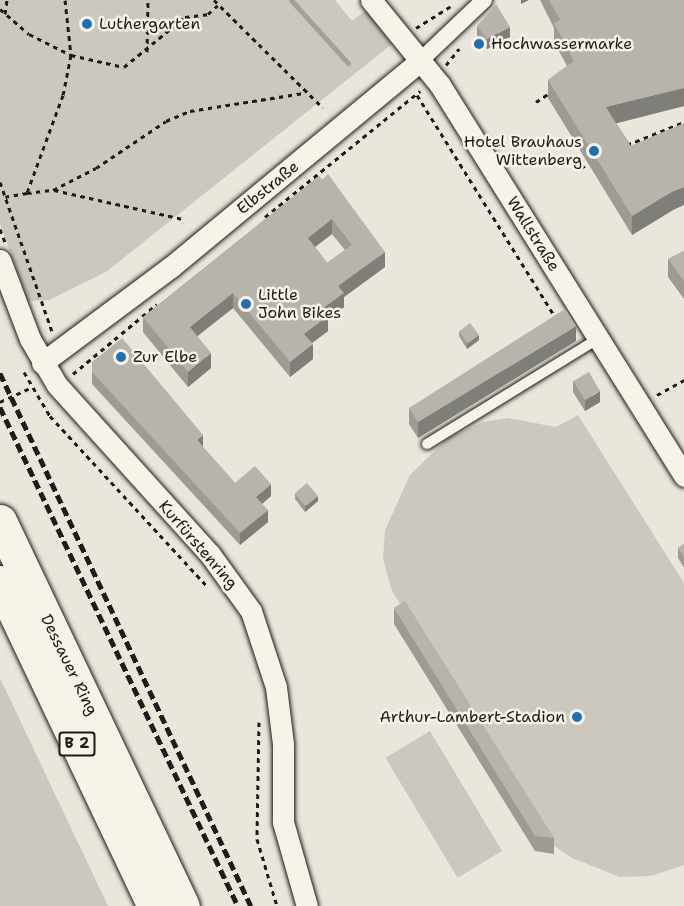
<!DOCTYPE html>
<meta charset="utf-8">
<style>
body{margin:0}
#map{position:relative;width:684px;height:906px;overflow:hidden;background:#eae6dc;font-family:"Shantell Sans",sans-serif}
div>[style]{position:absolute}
.green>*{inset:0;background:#ccc8c0;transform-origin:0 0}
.stream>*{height:5px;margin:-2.5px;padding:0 2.5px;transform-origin:2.5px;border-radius:2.5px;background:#a3a19a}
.path>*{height:3px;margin-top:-1.5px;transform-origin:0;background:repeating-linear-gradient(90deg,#1c1c1c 0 4.5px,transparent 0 9px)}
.roads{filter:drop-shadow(0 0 2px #1c1c1c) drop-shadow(0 0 2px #1c1c1c)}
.service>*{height:10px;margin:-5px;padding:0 5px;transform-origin:5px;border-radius:5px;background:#f7f3e8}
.pedestrian>*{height:16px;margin:-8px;padding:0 8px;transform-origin:8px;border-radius:8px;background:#f7f3e8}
.minor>*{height:21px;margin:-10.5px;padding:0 10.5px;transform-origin:10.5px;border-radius:10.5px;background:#f7f3e8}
.primary>*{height:33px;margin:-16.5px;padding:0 16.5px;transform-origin:16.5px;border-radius:16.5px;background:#f7f3e8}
.rail>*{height:4.5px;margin-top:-2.25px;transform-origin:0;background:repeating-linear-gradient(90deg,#1c1c1c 0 9px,transparent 0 13.5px)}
.wall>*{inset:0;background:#9d9b94}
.shaded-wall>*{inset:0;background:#7f7e78}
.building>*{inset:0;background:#b6b4ac;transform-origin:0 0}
.dots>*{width:16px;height:16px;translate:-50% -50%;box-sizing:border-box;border:3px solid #f7f3e8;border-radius:50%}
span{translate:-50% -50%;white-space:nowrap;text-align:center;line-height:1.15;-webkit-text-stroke:5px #f7f3e8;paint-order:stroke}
.shield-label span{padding:2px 4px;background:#f7f3e8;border:2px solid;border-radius:4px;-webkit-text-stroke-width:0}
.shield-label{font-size:15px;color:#1c1c1c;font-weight:700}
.poi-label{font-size:16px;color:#1c1c1c}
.left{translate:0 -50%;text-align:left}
.right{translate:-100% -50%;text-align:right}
.street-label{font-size:16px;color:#1c1c1c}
</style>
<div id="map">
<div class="green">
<i style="clip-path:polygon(0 0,335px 0,352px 21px,366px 10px,392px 44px,106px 272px,49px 300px,28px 301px,0 224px)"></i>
<i style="clip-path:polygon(578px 415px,684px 583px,684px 865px,651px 876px,620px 877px,572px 858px,550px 843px,392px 591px,383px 559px,385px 530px,410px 475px,448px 438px,483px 422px,508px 418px,556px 427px)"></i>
<i style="clip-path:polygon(0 678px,108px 906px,0 906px)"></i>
<i style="left:430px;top:731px;width:140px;height:52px;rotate:59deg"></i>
</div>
<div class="stream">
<i style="left:291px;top:0;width:85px;rotate:47.9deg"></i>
</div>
<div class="path">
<i style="left:65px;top:0;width:55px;rotate:83.8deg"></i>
<i style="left:71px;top:55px;width:54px;rotate:12.8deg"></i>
<i style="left:124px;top:67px;width:79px;rotate:-39.3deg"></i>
<i style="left:185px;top:17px;width:23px;rotate:-7deg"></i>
<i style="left:208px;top:14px;width:13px;rotate:-42deg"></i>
<i style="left:214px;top:0;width:153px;rotate:44.7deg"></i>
<i style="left:0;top:9px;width:38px;rotate:41deg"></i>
<i style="left:29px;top:34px;width:47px;rotate:26.6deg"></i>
<i style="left:71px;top:55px;width:41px;rotate:101.3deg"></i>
<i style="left:63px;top:95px;width:104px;rotate:110.2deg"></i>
<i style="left:27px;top:193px;width:22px;rotate:170deg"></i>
<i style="left:5px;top:14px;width:14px;rotate:-82deg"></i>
<i style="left:416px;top:28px;width:41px;rotate:-32.2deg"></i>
<i style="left:147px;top:52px;width:52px;rotate:-88.9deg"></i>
<i style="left:446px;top:65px;width:21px;rotate:-51deg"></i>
<i style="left:417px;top:95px;width:263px;rotate:58.1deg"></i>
<i style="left:536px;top:102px;width:14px;rotate:-34deg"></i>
<i style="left:627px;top:145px;width:61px;rotate:-22deg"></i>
<i style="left:581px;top:168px;width:9px;rotate:-32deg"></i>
<i style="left:0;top:182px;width:158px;rotate:70.8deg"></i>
<i style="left:54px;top:190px;width:132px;rotate:12.7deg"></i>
<i style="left:27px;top:193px;width:26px;rotate:-7deg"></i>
<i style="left:53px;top:190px;width:48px;rotate:-27.1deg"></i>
<i style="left:96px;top:168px;width:84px;rotate:-33.9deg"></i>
<i style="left:166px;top:121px;width:26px;rotate:-23deg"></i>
<i style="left:190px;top:111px;width:115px;rotate:-9deg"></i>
<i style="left:265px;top:217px;width:200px;rotate:-39.1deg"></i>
<i style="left:0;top:229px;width:14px;rotate:69deg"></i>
<i style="left:24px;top:372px;width:51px;rotate:59.4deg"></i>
<i style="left:50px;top:416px;width:233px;rotate:47.3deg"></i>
<i style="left:73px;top:374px;width:109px;rotate:-39.8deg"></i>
<i style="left:657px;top:395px;width:31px;rotate:-29deg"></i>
<i style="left:0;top:402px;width:33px;rotate:-25deg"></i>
<i style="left:259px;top:722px;width:117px;rotate:91deg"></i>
<i style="left:257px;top:839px;width:70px;rotate:73.4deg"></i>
</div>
<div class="roads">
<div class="service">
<i style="left:427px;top:444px;width:201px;rotate:-31.6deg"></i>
</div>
<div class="pedestrian">
<i style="left:421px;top:60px;width:87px;rotate:-43.6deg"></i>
</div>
<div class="minor">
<i style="left:371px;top:0;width:109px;rotate:50.9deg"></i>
<i style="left:440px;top:85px;width:461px;rotate:58deg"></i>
<i style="left:0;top:260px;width:85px;rotate:69.2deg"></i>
<i style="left:30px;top:339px;width:53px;rotate:59.6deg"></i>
<i style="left:57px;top:385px;width:227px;rotate:47.9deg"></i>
<i style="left:209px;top:553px;width:72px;rotate:54.1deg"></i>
<i style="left:251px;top:611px;width:80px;rotate:71.8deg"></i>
<i style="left:276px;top:687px;width:57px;rotate:83deg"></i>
<i style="left:283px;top:744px;width:78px;rotate:90deg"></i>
<i style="left:283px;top:822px;width:87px;rotate:74.1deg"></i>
<i style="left:42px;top:363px;width:161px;rotate:-36.7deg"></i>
<i style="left:171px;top:267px;width:325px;rotate:-39.6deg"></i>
</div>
<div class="primary">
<i style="left:0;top:521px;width:426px;rotate:64.6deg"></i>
<i style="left:0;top:582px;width:359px;rotate:64.6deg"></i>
</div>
</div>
<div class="rail">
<i style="left:0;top:373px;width:589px;rotate:64.78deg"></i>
<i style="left:0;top:407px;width:553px;rotate:64.5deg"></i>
</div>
<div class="wall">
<i style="clip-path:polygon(540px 0,684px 0,684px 106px,616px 123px,673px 210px,632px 235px,548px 98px,548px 80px,567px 66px,554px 42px,554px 28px)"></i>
<i style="clip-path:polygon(477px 26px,510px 37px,487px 49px,477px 36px)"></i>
<i style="clip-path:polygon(evenodd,319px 176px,385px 267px,344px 297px,344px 307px,328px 320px,328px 331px,312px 343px,313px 359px,290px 377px,233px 308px,197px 336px,211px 368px,188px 387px,143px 332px,143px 317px,319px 176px,332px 234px,345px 250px,327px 263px,315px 247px,332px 234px)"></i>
<i style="clip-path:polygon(684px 251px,684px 299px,668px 277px,668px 259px)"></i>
<i style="clip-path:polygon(459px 331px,479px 340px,467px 349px,459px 336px)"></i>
<i style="clip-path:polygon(576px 341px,418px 438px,409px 424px,409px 408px)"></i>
<i style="clip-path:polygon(92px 372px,203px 447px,235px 483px,271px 496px,262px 504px,268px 522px,240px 545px,92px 384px)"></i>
<i style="clip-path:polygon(573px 381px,600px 402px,585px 411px,573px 392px)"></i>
<i style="clip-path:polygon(295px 493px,318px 501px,305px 512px,295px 499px)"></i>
<i style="clip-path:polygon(684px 544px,684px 568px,678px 558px,678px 548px)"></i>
<i style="clip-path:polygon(394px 608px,554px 838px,554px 854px,535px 851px,394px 624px)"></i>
</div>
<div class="shaded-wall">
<i style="clip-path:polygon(521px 0,529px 0,521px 4px)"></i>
<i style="clip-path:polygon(510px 27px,510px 37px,487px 49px,487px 39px)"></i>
<i style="clip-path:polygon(684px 88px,684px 106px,606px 126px,606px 107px)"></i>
<i style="clip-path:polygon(684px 187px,684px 205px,673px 210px,632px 235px,632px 216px,673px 191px)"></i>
<i style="clip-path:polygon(332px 219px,332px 234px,308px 252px,308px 238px)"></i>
<i style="clip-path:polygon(385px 252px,385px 267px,344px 297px,344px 307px,328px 320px,328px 331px,304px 349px,304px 334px,338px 286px)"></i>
<i style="clip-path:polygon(233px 293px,233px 308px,190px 342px,190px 327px)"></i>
<i style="clip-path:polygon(576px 326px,576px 341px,418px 438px,418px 422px)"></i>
<i style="clip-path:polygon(479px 335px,479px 340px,467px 349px,467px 343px)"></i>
<i style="clip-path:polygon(313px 344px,313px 359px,290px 377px,290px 362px)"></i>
<i style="clip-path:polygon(211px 353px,211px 368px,188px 387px,188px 372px)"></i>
<i style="clip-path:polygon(600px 391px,600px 402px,585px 411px,585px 401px)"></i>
<i style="clip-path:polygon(203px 435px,203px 447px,197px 440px)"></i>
<i style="clip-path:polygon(271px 484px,271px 496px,256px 509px,256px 497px)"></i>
<i style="clip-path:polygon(318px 496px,318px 501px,305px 512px,305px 506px)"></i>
<i style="clip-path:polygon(268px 510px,268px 522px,240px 545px,240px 533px)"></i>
</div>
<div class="building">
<i style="clip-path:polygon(549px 0,684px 0,684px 88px,606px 107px,630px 146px,684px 123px,684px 187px,673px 191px,632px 216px,548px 80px,574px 61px,554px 23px,560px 20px)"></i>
<i style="clip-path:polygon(496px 4px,510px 27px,487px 39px,477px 26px)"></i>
<i style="clip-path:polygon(evenodd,328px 174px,385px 252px,338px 286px,344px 293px,322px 309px,328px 316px,304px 334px,313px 344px,290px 362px,233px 293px,190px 327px,211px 353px,188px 372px,143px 317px,319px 176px,322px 180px,328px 174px,332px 219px,352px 245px,327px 263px,308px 238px,332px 219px)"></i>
<i style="clip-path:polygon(684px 251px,684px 281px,668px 259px)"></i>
<i style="clip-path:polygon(565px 309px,576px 326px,418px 422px,409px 408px)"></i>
<i style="left:470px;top:323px;width:15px;height:14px;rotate:53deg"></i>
<i style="clip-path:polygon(122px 338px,203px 435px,197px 440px,235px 483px,255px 466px,271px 484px,256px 497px,268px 510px,240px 533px,92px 372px,92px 362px)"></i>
<i style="left:589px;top:372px;width:22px;height:18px;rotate:60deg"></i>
<i style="left:307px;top:483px;width:17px;height:16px;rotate:50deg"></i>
<i style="clip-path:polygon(684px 544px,684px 557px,678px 548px)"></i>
<i style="clip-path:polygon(405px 601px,554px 838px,535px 836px,394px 608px)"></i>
</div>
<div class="dots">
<i style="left:87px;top:24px;background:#1f6fb2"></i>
<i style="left:479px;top:44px;background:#1f6fb2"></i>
<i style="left:594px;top:151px;background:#1f6fb2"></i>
<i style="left:246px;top:304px;background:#1f6fb2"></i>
<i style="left:121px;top:357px;background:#1f6fb2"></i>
<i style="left:577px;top:717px;background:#1f6fb2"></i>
</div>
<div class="shield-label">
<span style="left:77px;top:744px">B 2</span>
</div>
<div class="poi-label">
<span class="left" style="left:99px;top:24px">Luthergarten</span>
<span class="left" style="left:491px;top:44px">Hochwassermarke</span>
<span class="right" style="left:582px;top:151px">Hotel Brauhaus<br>Wittenberg</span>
<span class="left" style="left:258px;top:304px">Little<br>John Bikes</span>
<span class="left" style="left:133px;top:357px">Zur Elbe</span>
<span class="right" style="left:565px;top:717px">Arthur-Lambert-Stadion</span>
</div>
<div class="street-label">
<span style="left:268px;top:188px;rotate:-39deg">Elbstraße</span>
<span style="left:533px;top:234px;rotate:58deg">Wallstraße</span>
<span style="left:198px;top:545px;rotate:49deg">Kurfürstenring</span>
<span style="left:69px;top:665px;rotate:64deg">Dessauer Ring</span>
</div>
</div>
